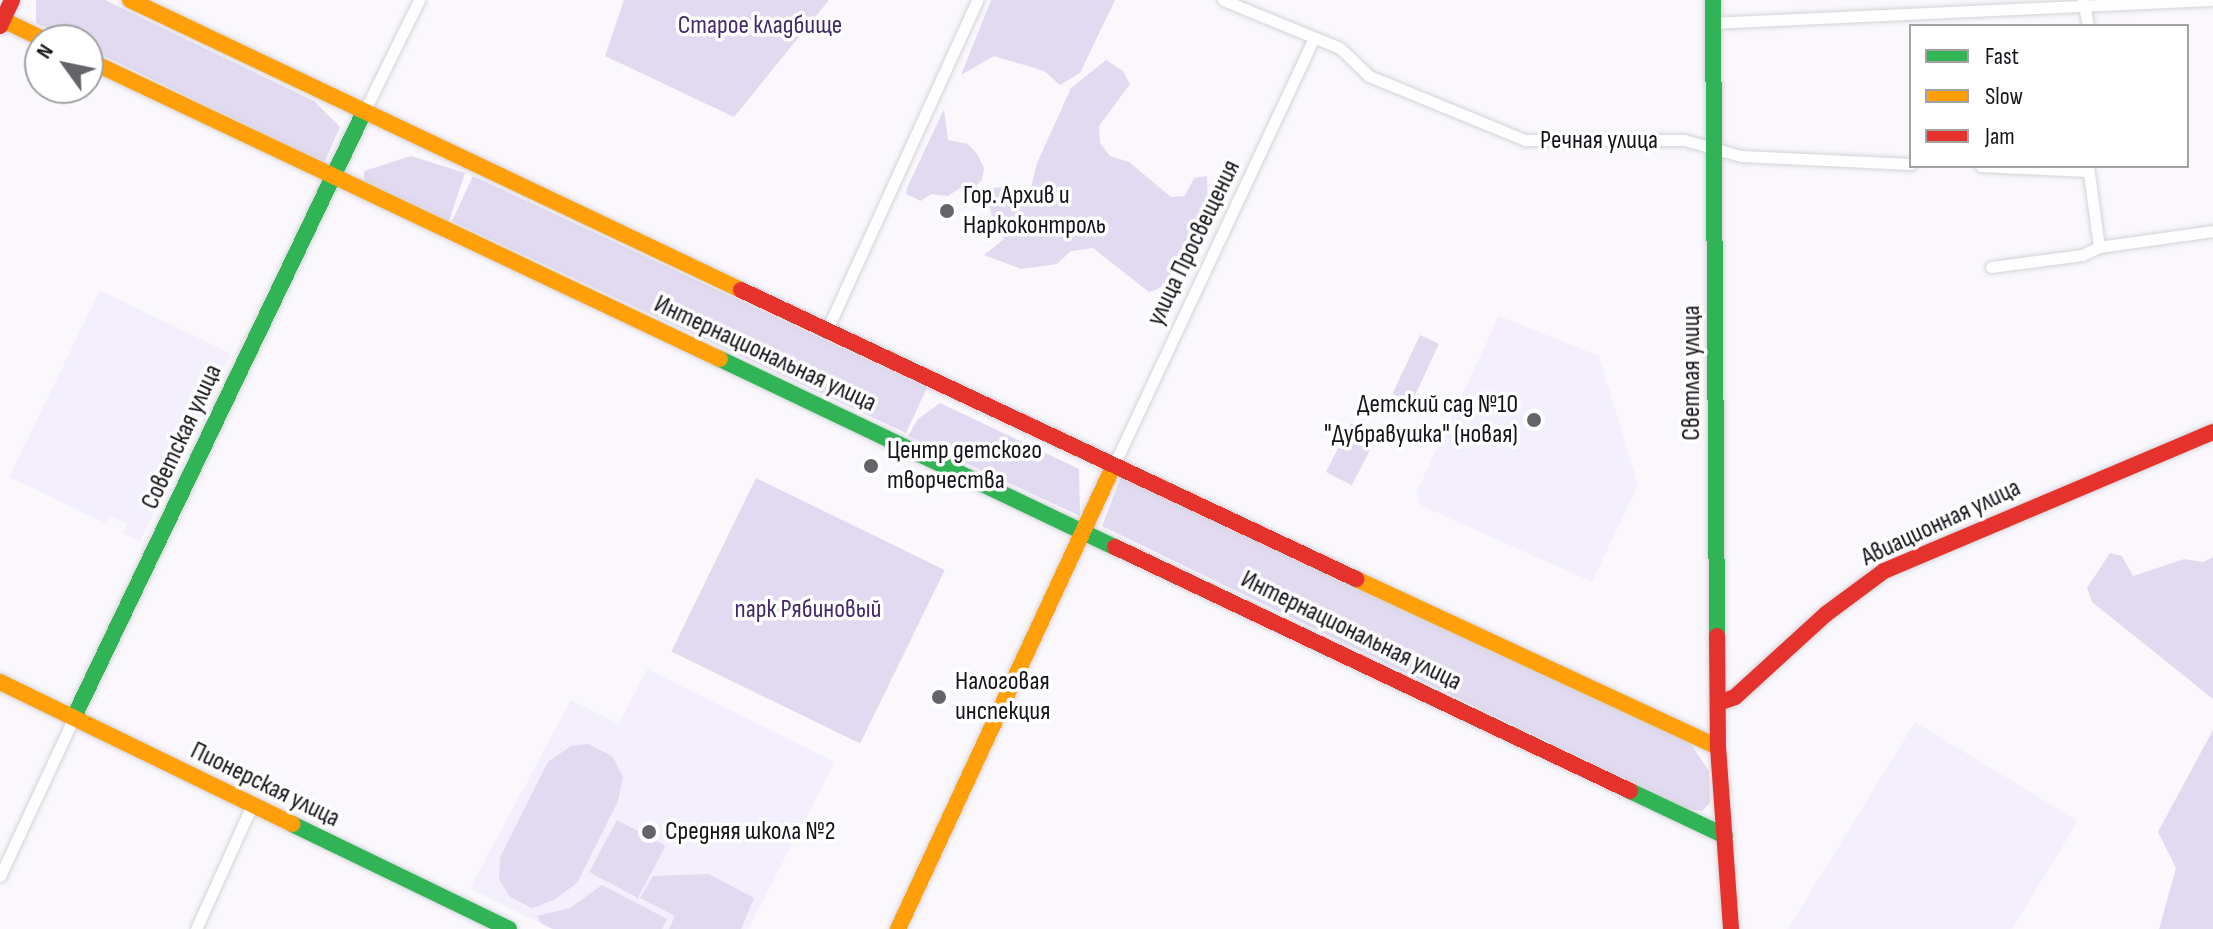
<!DOCTYPE html>
<meta charset="utf-8">
<style>
body{margin:0}
#map{position:relative;width:2213px;height:929px;overflow:hidden;background:#faf8fd;font-family:"Sofia Sans Condensed",sans-serif}
div>[style]{position:absolute}
.built>*{inset:0;background:#f4effd}
.green>*{inset:0;background:#e1daf0;transform-origin:0 0}
.roads{filter:drop-shadow(0 0 2px #d4d3d8) drop-shadow(0 0 2px #d4d3d8)}
.street>*{height:11px;margin:-5.5px;padding:0 5.5px;transform-origin:5.5px;border-radius:5.5px;background:#fefeff}
.fast>*{height:16px;margin:-8px;padding:0 8px;transform-origin:8px;border-radius:8px;background:#30b455}
.slow>*{height:16px;margin:-8px;padding:0 8px;transform-origin:8px;border-radius:8px;background:#ff9f0a}
.jam>*{height:16px;margin:-8px;padding:0 8px;transform-origin:8px;border-radius:8px;background:#e5322d}
.dots>*{width:22px;height:22px;translate:-50% -50%;box-sizing:border-box;border:4px solid #fff;border-radius:50%}
span{translate:-50% -50%;white-space:nowrap;text-align:center;line-height:1.15;-webkit-text-stroke:7px #fff;paint-order:stroke}
.park-label{font-size:26px;color:#432a68}
.street-label{font-size:26px;color:#16141a}
.poi-label{font-size:26px;color:#16141a}
.left{translate:0 -50%;text-align:left}
.right{translate:-100% -50%;text-align:right}
.legend{position:absolute;left:1909px;top:24px;width:280px;height:144px;box-sizing:border-box;background:#fff;border:2px solid #a2a1a3;margin:0;padding:10px 14px;list-style:none;font-size:24px;color:#16141a}
.legend li{display:flex;align-items:center;gap:16px;height:40px}
.legend b{width:40px;border:2px solid #a2a1a3}
.north{position:absolute;left:24px;top:24px;width:80px;height:80px;box-sizing:border-box;background:#fff;border:2px solid #a2a1a3;border-radius:50%;rotate:303deg;font-size:22px;font-weight:700;line-height:32px;text-align:center;color:#16141a}
.north::after{content:'';display:block;margin:auto;width:28px;height:36px;background:#666469;clip-path:polygon(50% 0,100% 100%,50% 72%,0 100%)}
</style>
<div id="map">
<div class="built">
<i style="clip-path:polygon(100px 290px,231px 354px,140px 541px,123px 533px,127px 524px,111px 517px,107px 524px,9px 477px)"></i>
<i style="clip-path:polygon(1499px 316px,1599px 356px,1638px 485px,1592px 582px,1420px 505px,1416px 493px)"></i>
<i style="clip-path:polygon(647px 669px,835px 762px,748px 929px,552px 929px,470px 888px,571px 700px,619px 724px)"></i>
<i style="clip-path:polygon(1915px 722px,2078px 821px,2012px 929px,1788px 929px)"></i>
</div>
<div class="green">
<i style="clip-path:polygon(36px 0,105px 0,314px 101px,340px 127px,324px 163px,88px 48px,88px 40px,71px 40px,36px 23px)"></i>
<i style="clip-path:polygon(624px 0,829px 0,734px 117px,605px 56px)"></i>
<i style="clip-path:polygon(991px 0,1115px 0,1080px 73px,1060px 85px,1044px 71px,994px 56px,961px 75px)"></i>
<i style="clip-path:polygon(1106px 60px,1123px 71px,1130px 84px,1099px 126px,1100px 143px,1110px 156px,1129px 162px,1171px 197px,1185px 196px,1194px 178px,1207px 176px,1208px 204px,1186px 254px,1160px 288px,1149px 292px,1093px 248px,1071px 251px,1057px 264px,1021px 269px,984px 255px,1004px 239px,993px 221px,986px 190px,999px 187px,1019px 198px,1029px 195px,1037px 163px,1071px 88px)"></i>
<i style="clip-path:polygon(944px 109px,948px 140px,968px 144px,977px 154px,984px 168px,982px 180px,974px 188px,966px 184px,948px 196px,931px 194px,921px 201px,906px 194px,907px 188px)"></i>
<i style="clip-path:polygon(411px 156px,465px 173px,449px 221px,364px 181px,364px 171px)"></i>
<i style="left:473px;top:176px;width:501px;height:50px;rotate:25deg"></i>
<i style="left:1420px;top:335px;width:21px;height:65px;rotate:25deg"></i>
<i style="clip-path:polygon(940px 403px,1079px 469px,1080px 516px,908px 436px,918px 419px)"></i>
<i style="left:1351px;top:423px;width:29px;height:55px;rotate:27deg"></i>
<i style="clip-path:polygon(1121px 477px,1690px 743px,1709px 771px,1710px 803px,1702px 811px,1687px 809px,1102px 526px)"></i>
<i style="left:756px;top:478px;width:210px;height:193px;rotate:26deg"></i>
<i style="clip-path:polygon(2110px 553px,2122px 556px,2133px 576px,2184px 559px,2203px 562px,2213px 557px,2213px 699px,2092px 602px,2087px 588px)"></i>
<i style="clip-path:polygon(2213px 730px,2213px 929px,2159px 929px,2176px 868px,2158px 832px)"></i>
<i style="clip-path:polygon(588px 744px,612px 756px,623px 777px,618px 801px,577px 883px,554px 900px,532px 908px,510px 897px,499px 879px,500px 857px,548px 762px,571px 746px)"></i>
<i style="left:617px;top:820px;width:55px;height:59px;rotate:28deg"></i>
<i style="clip-path:polygon(709px 874px,754px 898px,741px 929px,669px 929px,675px 916px,640px 898px,653px 876px)"></i>
<i style="clip-path:polygon(602px 885px,667px 919px,662px 929px,553px 929px,542px 924px,537px 916px,570px 908px)"></i>
</div>
<div class="roads">
<div class="street">
<i style="left:1223px;top:0;width:126px;rotate:22.3deg"></i>
<i style="left:1340px;top:48px;width:40px;rotate:44deg"></i>
<i style="left:1369px;top:76px;width:169px;rotate:22.3deg"></i>
<i style="left:1525px;top:140px;width:159px"></i>
<i style="left:1684px;top:140px;width:59px;rotate:15.7deg"></i>
<i style="left:1741px;top:156px;width:170px;rotate:2.7deg"></i>
<i style="left:2083px;top:0;width:26px;rotate:79deg"></i>
<i style="left:1710px;top:23px;width:501px;rotate:-2.63deg"></i>
<i style="left:363px;top:114px;width:127px;rotate:-63.8deg"></i>
<i style="left:1981px;top:166px;width:107px;rotate:2.7deg"></i>
<i style="left:2088px;top:166px;width:82px;rotate:82.3deg"></i>
<i style="left:2099px;top:247px;width:115px;rotate:-8deg"></i>
<i style="left:1991px;top:267px;width:92px;rotate:-7.5deg"></i>
<i style="left:2082px;top:255px;width:19px;rotate:-25deg"></i>
<i style="left:826px;top:332px;width:365px;rotate:-65.5deg"></i>
<i style="left:1113px;top:467px;width:474px;rotate:-64.9deg"></i>
<i style="left:0;top:876px;width:175px;rotate:-65deg"></i>
<i style="left:196px;top:929px;width:136px;rotate:-65.7deg"></i>
</div>
<div class="fast">
<i style="left:1713px;top:0;width:636px;rotate:89.64deg"></i>
<i style="left:720px;top:359px;width:437px;rotate:25.5deg"></i>
<i style="left:74px;top:717px;width:669px;rotate:-64.39deg"></i>
<i style="left:1630px;top:791px;width:105px;rotate:25.3deg"></i>
<i style="left:292px;top:824px;width:241px;rotate:25.8deg"></i>
</div>
<div class="slow">
<i style="left:130px;top:0;width:676px;rotate:25.39deg"></i>
<i style="left:3px;top:20px;width:47px;rotate:25.5deg"></i>
<i style="left:88px;top:60px;width:699px;rotate:25.32deg"></i>
<i style="left:1356px;top:579px;width:399px;rotate:24.9deg"></i>
<i style="left:0;top:682px;width:325px;rotate:25.9deg"></i>
<i style="left:898px;top:929px;width:510px;rotate:-65.04deg"></i>
</div>
<div class="jam">
<i style="left:0;top:26px;width:29px;rotate:-65deg"></i>
<i style="left:741px;top:290px;width:680px;rotate:25.17deg"></i>
<i style="left:1115px;top:547px;width:570px;rotate:25.35deg"></i>
<i style="left:1717px;top:636px;width:111px;rotate:89.5deg"></i>
<i style="left:1718px;top:747px;width:182px;rotate:85.9deg"></i>
<i style="left:1718px;top:703px;width:18px;rotate:-19deg"></i>
<i style="left:1735px;top:697px;width:123px;rotate:-42.4deg"></i>
<i style="left:1826px;top:614px;width:72px;rotate:-36.6deg"></i>
<i style="left:1884px;top:571px;width:357px;rotate:-22.9deg"></i>
</div>
</div>
<div class="dots">
<i style="left:947px;top:211px;background:#666469"></i>
<i style="left:1534px;top:420px;background:#666469"></i>
<i style="left:871px;top:466px;background:#666469"></i>
<i style="left:939px;top:697px;background:#666469"></i>
<i style="left:649px;top:832px;background:#666469"></i>
</div>
<div class="park-label">
<span style="left:760px;top:26px">Старое кладбище</span>
<span style="left:808px;top:610px">парк Рябиновый</span>
</div>
<div class="street-label">
<span style="left:1599px;top:141px">Речная улица</span>
<span style="left:1194px;top:243px;rotate:-64deg">улица Просвещения</span>
<span style="left:765px;top:354px;rotate:25deg">Интернациональная улица</span>
<span style="left:1692px;top:373px;rotate:-90deg">Светлая улица</span>
<span style="left:182px;top:437px;rotate:-65deg">Советская улица</span>
<span style="left:1941px;top:523px;rotate:-25deg">Авиационная улица</span>
<span style="left:1351px;top:631px;rotate:26deg">Интернациональная улица</span>
<span style="left:265px;top:785px;rotate:26deg">Пионерская улица</span>
</div>
<div class="poi-label">
<span class="left" style="left:963px;top:211px">Гор. Архив и<br>Наркоконтроль</span>
<span class="right" style="left:1518px;top:420px">Детский сад №10<br>"Дубравушка" (новая)</span>
<span class="left" style="left:887px;top:466px">Центр детского<br>творчества</span>
<span class="left" style="left:955px;top:697px">Налоговая<br>инспекция</span>
<span class="left" style="left:665px;top:832px">Средняя школа №2</span>
</div>
<ul class="legend">
<li><b style="height:10px;background:#30b455"></b>Fast</li>
<li><b style="height:10px;background:#ff9f0a"></b>Slow</li>
<li><b style="height:10px;background:#e5322d"></b>Jam</li>
</ul>
<div class="north">N</div>
</div>
